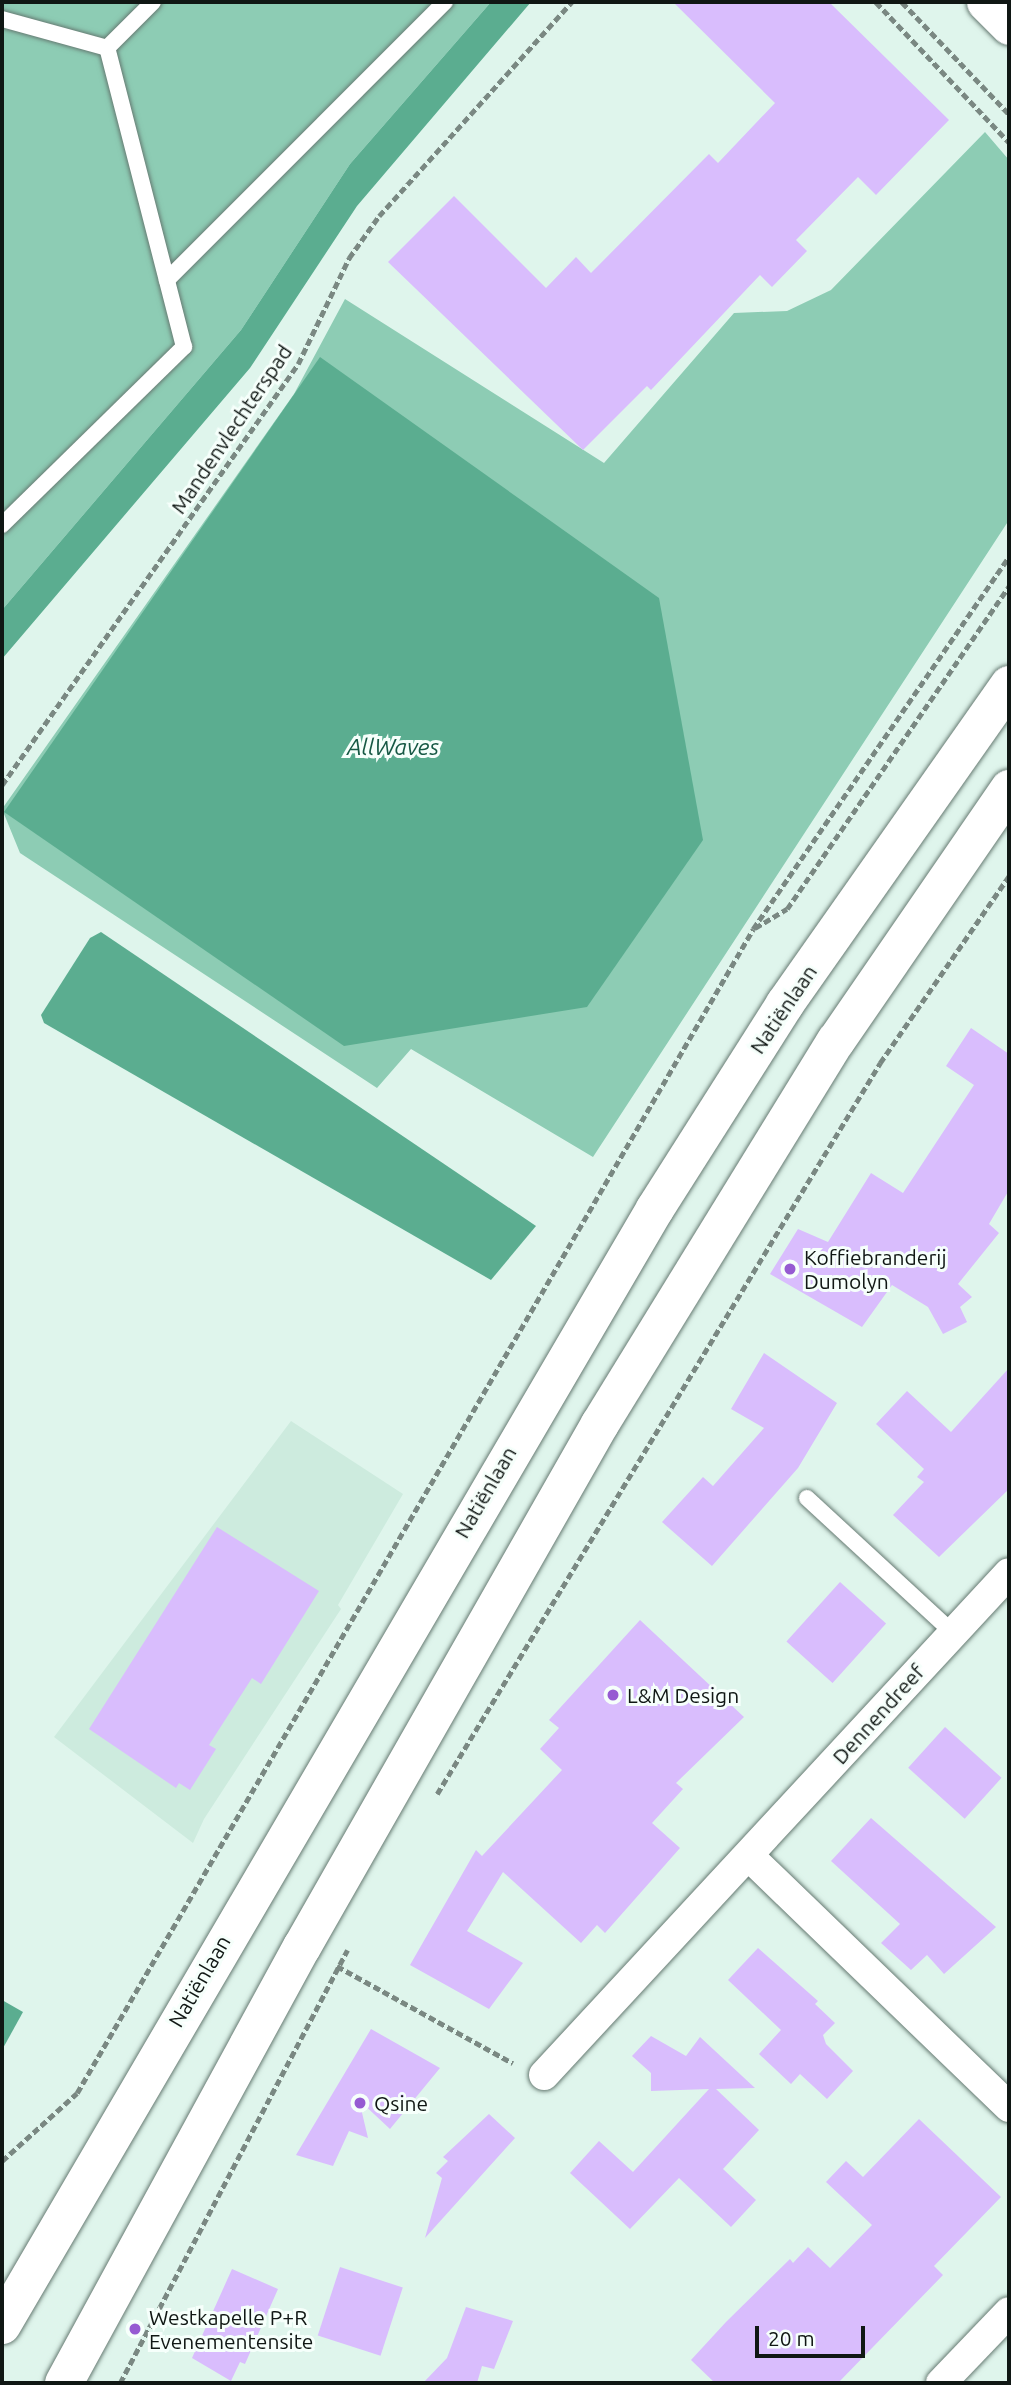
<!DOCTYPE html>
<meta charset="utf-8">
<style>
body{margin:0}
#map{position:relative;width:1011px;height:2385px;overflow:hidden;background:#dff5ec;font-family:Ubuntu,sans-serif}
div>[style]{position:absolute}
.built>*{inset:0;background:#cdebde}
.green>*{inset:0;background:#8dccb4}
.water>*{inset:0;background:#5bad90}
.building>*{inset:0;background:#d9bdfd;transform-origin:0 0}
.path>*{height:4.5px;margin-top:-2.25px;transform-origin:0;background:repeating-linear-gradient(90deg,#7a8882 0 7px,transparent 0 10.5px)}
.roads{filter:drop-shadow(0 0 2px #667a72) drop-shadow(0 0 2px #667a72)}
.service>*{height:16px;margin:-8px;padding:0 8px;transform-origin:8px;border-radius:8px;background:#fff}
.minor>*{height:30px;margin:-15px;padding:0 15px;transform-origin:15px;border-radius:15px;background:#fff}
.tertiary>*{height:37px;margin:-18.5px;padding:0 18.5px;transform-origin:18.5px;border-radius:18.5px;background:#fff}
.primary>*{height:38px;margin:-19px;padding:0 19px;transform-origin:19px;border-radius:19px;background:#fff}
.dots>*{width:19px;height:19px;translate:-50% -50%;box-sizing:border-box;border:4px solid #f6fffb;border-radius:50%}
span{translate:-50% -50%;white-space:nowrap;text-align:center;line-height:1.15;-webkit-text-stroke:6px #f6fffb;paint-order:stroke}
.street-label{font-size:21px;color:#101714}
.poi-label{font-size:21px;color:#101714}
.left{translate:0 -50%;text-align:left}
.water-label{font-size:23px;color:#175945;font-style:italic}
.frame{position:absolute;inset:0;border:4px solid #101714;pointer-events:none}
.scale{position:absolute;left:755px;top:2326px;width:110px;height:32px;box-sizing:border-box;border:4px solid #101714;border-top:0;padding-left:9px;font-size:21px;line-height:24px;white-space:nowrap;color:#101714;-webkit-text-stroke:5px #f6fffb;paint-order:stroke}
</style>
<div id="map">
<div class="built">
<i style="clip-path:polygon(291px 1421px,403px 1494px,338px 1605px,341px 1609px,204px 1819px,193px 1843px,54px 1737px)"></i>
</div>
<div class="green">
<i style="clip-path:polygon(2px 2px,491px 2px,350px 164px,241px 330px,2px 610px)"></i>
<i style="clip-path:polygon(985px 132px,1009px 160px,1009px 520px,593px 1157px,411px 1049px,377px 1088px,20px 853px,2px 809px,294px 394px,345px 299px,604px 463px,734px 313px,787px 311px,831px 290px)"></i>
</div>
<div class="water">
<i style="clip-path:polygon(491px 2px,531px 2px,357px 206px,250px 368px,2px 659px,2px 610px,241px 330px,350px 164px)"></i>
<i style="clip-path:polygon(320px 357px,659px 598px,703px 840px,587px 1007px,344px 1046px,4px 812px)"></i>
<i style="clip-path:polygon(101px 932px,536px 1226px,491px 1280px,44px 1023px,41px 1015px,90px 938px)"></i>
<i style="clip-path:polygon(2px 2000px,23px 2012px,2px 2050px)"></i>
</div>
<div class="building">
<i style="clip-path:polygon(673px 2px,829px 2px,949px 120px,876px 195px,858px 177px,796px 240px,807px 251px,772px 287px,760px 275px,651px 390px,647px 386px,583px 450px,388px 262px,454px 196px,546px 288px,576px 257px,591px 273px,709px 154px,718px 163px,775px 103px)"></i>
<i style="clip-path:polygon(971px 1028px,1009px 1054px,1009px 1190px,989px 1224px,999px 1233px,958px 1284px,972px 1297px,960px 1307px,967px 1322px,943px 1334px,928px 1307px,892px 1285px,862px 1327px,770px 1274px,798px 1229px,828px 1242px,871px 1173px,903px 1193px,974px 1085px,946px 1066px)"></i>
<i style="clip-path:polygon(764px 1353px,837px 1403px,798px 1468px,712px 1566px,662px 1522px,703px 1477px,713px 1486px,764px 1428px,731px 1409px)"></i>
<i style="clip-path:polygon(1009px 1368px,1009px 1489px,939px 1557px,893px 1515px,924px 1482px,917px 1477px,924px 1469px,876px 1424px,907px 1391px,951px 1432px)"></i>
<i style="clip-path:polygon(217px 1527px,319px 1591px,261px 1684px,252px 1678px,209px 1745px,216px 1749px,190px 1790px,179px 1783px,176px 1788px,89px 1729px)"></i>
<i style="left:840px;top:1582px;width:62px;height:80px;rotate:42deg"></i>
<i style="clip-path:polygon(640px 1620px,744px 1717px,676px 1783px,683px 1789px,652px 1823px,680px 1848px,605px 1933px,597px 1925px,581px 1943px,503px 1872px,467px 1931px,523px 1963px,489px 2009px,410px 1965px,476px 1850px,482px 1856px,562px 1770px,540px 1749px,559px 1728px,549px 1720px)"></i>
<i style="left:945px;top:1727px;width:76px;height:55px;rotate:42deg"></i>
<i style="clip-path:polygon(871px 1818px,996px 1927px,944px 1974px,927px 1955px,911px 1970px,881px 1943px,900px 1924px,831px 1861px)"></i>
<i style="clip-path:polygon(758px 1948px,818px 2001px,815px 2004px,835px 2023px,823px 2035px,826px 2044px,853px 2071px,827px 2099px,800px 2074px,791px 2084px,759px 2054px,781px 2030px,728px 1980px)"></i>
<i style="clip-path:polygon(371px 2029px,440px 2068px,390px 2129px,359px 2100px,368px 2138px,349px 2131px,333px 2166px,296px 2155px)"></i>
<i style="clip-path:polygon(651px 2036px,686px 2056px,700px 2037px,755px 2088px,716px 2089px,759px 2130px,723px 2169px,756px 2200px,731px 2227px,679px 2178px,630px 2229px,570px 2173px,599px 2141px,633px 2172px,709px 2089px,651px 2091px,651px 2073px,632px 2056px)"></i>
<i style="clip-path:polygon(489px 2114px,515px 2138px,425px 2238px,442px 2178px,436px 2173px,448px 2161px,443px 2157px)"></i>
<i style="clip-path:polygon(919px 2119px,1001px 2197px,934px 2266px,943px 2275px,838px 2383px,715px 2383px,691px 2360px,726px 2322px,790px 2259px,793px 2263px,808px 2247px,830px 2268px,872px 2225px,826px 2182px,846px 2161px,863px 2177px)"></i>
<i style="left:340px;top:2267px;width:66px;height:72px;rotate:18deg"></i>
<i style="clip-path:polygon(232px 2269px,278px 2289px,245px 2364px,240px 2362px,231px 2381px,192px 2358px)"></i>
<i style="clip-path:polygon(466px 2307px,513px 2321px,494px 2369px,482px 2366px,477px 2383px,423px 2383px,447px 2358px)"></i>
</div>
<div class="path">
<i style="left:876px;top:2px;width:193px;rotate:46.5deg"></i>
<i style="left:902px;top:2px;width:155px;rotate:46.3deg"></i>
<i style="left:2px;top:785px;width:515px;rotate:-54.89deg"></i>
<i style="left:298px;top:364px;width:118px;rotate:-64.3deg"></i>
<i style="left:349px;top:258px;width:52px;rotate:-54.5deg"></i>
<i style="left:379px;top:216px;width:288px;rotate:-48deg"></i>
<i style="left:755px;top:928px;width:37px;rotate:-31deg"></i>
<i style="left:787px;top:909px;width:392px;rotate:-55.5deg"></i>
<i style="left:437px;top:1794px;width:855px;rotate:-58.78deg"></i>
<i style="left:880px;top:1063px;width:227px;rotate:-55.4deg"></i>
<i style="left:337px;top:1966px;width:201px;rotate:28.9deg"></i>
<i style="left:2px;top:2161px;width:101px;rotate:-42.2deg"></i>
<i style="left:77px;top:2093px;width:1346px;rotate:-59.85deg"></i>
<i style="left:753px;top:929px;width:452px;rotate:-55.5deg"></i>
<i style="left:120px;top:2383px;width:489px;rotate:-62.3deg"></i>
</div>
<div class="roads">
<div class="service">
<i style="left:2px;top:19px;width:109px;rotate:15.4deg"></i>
<i style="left:167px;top:280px;width:393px;rotate:-45deg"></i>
<i style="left:2px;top:525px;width:255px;rotate:-44.4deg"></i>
<i style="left:184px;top:347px;width:309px;rotate:-104.4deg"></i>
<i style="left:107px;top:48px;width:65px;rotate:-45deg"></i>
<i style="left:807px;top:1498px;width:197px;rotate:42.7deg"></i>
</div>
<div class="minor">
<i style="left:750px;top:1857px;width:360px;rotate:44deg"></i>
<i style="left:544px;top:2075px;width:684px;rotate:-47.19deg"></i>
<i style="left:941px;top:2383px;width:98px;rotate:-46.2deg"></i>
</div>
<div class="tertiary">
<i style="left:985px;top:2px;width:34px;rotate:45deg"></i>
</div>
<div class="primary">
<i style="left:2px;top:2325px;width:1293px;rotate:-59.67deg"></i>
<i style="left:655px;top:1209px;width:243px;rotate:-57.6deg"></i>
<i style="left:785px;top:1004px;width:390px;rotate:-54.9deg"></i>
<i style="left:64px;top:2383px;width:497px;rotate:-61.4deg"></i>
<i style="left:302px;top:1947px;width:602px;rotate:-60.33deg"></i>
<i style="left:600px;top:1424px;width:450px;rotate:-58.4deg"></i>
<i style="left:836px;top:1041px;width:306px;rotate:-55.5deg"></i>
</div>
</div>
<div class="dots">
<i style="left:790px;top:1269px;background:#965bd2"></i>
<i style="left:613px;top:1695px;background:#965bd2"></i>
<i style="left:360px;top:2103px;background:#965bd2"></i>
<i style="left:135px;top:2329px;background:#965bd2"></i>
</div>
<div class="street-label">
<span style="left:231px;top:429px;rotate:-56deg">Mandenvlechterspad</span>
<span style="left:783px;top:1009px;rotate:-56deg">Natiënlaan</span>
<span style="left:485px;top:1492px;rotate:-60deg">Natiënlaan</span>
<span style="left:878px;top:1714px;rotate:-48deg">Dennendreef</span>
<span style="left:199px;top:1981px;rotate:-60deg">Natiënlaan</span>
</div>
<div class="poi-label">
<span class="left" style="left:804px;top:1269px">Koffiebranderij<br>Dumolyn</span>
<span class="left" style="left:627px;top:1695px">L&amp;M Design</span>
<span class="left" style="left:374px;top:2103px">Qsine</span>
<span class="left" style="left:149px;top:2329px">Westkapelle P+R<br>Evenementensite</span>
</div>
<div class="water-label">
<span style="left:393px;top:747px">AllWaves</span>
</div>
<div class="frame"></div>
<div class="scale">20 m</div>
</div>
